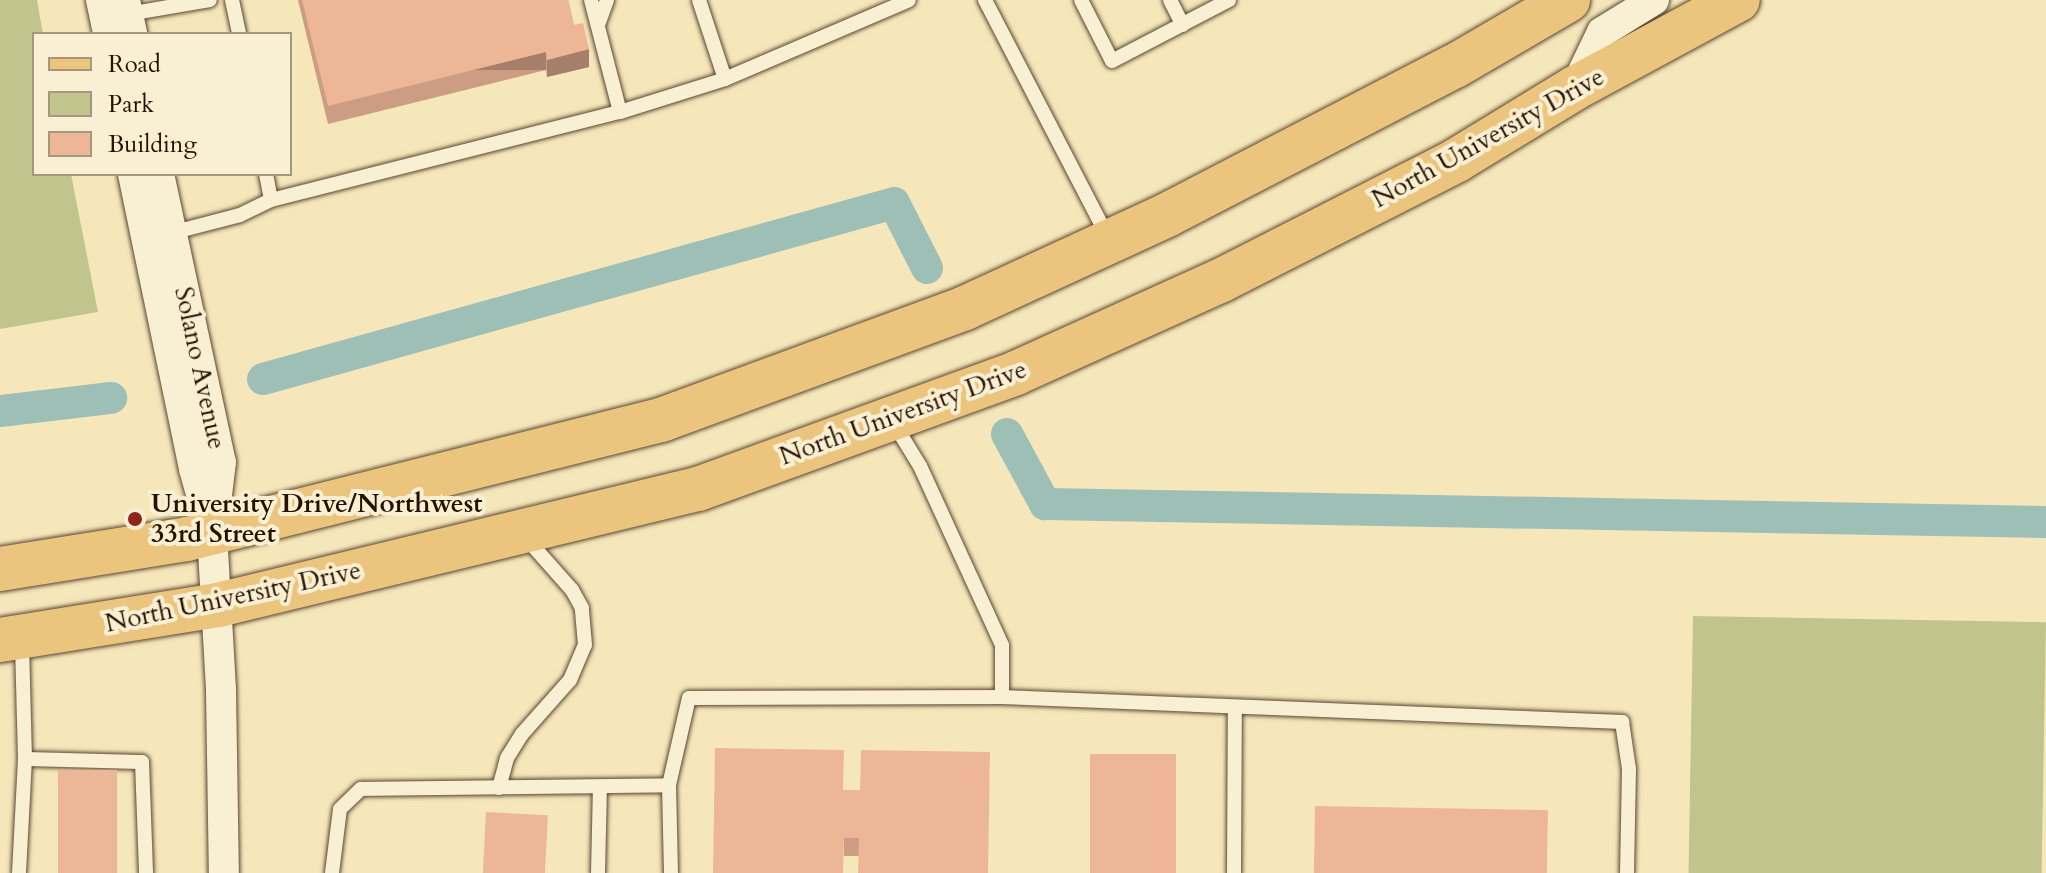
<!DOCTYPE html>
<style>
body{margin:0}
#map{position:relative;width:2046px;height:873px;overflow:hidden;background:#f6e7bb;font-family:Cardo,serif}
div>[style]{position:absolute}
.green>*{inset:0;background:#c1c48d;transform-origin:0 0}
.canal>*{height:32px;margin:-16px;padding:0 16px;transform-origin:16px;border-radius:16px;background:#9ebfb6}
.roads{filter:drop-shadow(0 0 2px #5b462f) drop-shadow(0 0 2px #5b462f)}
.lane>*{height:14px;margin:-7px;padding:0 7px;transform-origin:7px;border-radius:7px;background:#f9efd3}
.street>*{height:30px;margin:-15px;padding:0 15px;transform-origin:15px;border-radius:15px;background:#f9efd3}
.primary>*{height:44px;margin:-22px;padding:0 22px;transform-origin:22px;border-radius:22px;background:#ebc47e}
.wall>*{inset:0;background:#cc9d82;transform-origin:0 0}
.shaded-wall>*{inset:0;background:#a67f6a;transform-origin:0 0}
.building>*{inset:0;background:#edb697;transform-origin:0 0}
.dots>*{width:22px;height:22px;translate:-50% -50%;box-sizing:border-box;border:4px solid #f9efd3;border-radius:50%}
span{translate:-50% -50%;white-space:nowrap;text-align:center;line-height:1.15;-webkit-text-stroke:8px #f9efd3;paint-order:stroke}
.street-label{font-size:26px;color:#271100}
.poi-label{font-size:26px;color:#271100;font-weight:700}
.left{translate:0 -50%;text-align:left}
.legend{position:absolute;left:32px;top:32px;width:260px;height:144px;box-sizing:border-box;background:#f9efd3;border:2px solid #a5967f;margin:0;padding:10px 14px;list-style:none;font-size:24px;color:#271100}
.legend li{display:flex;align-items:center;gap:16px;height:40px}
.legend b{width:40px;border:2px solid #a5967f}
</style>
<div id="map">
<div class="green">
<i style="clip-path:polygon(0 0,37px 0,43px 34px,34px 34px,34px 174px,71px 174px,98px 312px,0 329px)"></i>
<i style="left:1693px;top:616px;width:353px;height:257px;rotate:1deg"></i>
</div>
<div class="canal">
<i style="left:263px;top:379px;width:655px;rotate:-15.58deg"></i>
<i style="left:894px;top:203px;width:73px;rotate:63.1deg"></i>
<i style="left:0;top:411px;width:112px;rotate:-6.7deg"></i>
<i style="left:1007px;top:434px;width:80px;rotate:61.5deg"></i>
<i style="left:1045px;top:504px;width:1001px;rotate:1.03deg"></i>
</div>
<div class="roads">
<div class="lane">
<i style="left:232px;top:0;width:35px;rotate:78deg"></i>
<i style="left:699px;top:0;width:83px;rotate:71.8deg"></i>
<i style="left:725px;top:79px;width:200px;rotate:-23.2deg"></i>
<i style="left:985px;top:0;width:267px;rotate:62.6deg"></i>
<i style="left:1081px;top:0;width:68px;rotate:63.1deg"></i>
<i style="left:1112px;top:61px;width:132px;rotate:-27.5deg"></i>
<i style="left:1170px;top:0;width:28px;rotate:63deg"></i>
<i style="left:128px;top:14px;width:83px;rotate:-9.7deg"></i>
<i style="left:598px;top:25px;width:27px;rotate:-70deg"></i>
<i style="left:620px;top:112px;width:110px;rotate:-17.4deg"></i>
<i style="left:266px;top:174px;width:26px;rotate:79deg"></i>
<i style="left:271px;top:200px;width:360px;rotate:-14.2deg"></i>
<i style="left:620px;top:112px;width:116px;rotate:-104.5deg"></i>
<i style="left:171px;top:233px;width:71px;rotate:-14.6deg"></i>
<i style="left:240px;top:215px;width:34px;rotate:-26deg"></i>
<i style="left:893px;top:422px;width:52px;rotate:58.5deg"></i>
<i style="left:920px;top:466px;width:197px;rotate:65.4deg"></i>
<i style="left:1002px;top:645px;width:52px;rotate:90deg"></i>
<i style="left:25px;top:759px;width:117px;rotate:1.5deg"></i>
<i style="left:142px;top:762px;width:111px;rotate:87.9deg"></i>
<i style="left:499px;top:788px;width:31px;rotate:-75deg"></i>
<i style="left:507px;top:758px;width:28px;rotate:-58deg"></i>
<i style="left:522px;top:734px;width:72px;rotate:-48.4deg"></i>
<i style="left:570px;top:680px;width:38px;rotate:-67deg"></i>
<i style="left:585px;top:645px;width:37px;rotate:-95deg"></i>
<i style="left:582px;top:608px;width:21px;rotate:-119deg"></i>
<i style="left:572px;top:590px;width:69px;rotate:-131.5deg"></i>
<i style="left:19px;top:873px;width:114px;rotate:-87deg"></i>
<i style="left:25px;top:759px;width:118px;rotate:-91.5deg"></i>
<i style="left:332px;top:873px;width:64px;rotate:-82.9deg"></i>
<i style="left:340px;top:809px;width:29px;rotate:-44deg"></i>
<i style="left:361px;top:789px;width:308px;rotate:-0.7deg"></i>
<i style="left:598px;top:873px;width:86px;rotate:-88.7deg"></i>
<i style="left:671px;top:873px;width:88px;rotate:-91.3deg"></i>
<i style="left:669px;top:785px;width:89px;rotate:-77.1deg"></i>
<i style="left:689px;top:698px;width:313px;rotate:-0.2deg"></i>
<i style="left:1002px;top:697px;width:621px;rotate:2.31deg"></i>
<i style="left:1622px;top:722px;width:48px;rotate:81.5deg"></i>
<i style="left:1629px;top:769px;width:104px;rotate:91.1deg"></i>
<i style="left:1234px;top:873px;width:165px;rotate:-89.7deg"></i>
</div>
<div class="street">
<i style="left:101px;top:0;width:35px;rotate:78deg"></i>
<i style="left:125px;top:0;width:35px;rotate:78deg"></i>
<i style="left:1575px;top:88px;width:62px;rotate:-64.3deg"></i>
<i style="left:1602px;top:32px;width:61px;rotate:-31.6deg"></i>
<i style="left:133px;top:174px;width:301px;rotate:78.3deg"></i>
<i style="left:194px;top:469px;width:66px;rotate:74.3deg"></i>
<i style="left:212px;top:533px;width:158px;rotate:86.7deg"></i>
<i style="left:221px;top:691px;width:182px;rotate:89.1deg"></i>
<i style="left:159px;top:174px;width:295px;rotate:77.9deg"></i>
<i style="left:221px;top:462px;width:57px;rotate:97deg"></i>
</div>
<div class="primary">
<i style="left:0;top:569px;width:189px;rotate:-9.1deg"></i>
<i style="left:187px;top:539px;width:489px;rotate:-14.1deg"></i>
<i style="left:661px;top:420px;width:324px;rotate:-20.2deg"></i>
<i style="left:965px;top:308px;width:222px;rotate:-24.7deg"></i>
<i style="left:1167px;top:215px;width:324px;rotate:-27.4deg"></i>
<i style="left:1455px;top:66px;width:131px;rotate:-30.3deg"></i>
<i style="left:0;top:640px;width:221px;rotate:-9.1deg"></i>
<i style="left:218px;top:605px;width:494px;rotate:-13.6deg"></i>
<i style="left:698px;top:489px;width:338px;rotate:-20deg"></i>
<i style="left:1016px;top:373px;width:224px;rotate:-24.3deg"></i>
<i style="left:1220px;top:281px;width:266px;rotate:-27deg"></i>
<i style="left:1457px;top:160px;width:138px;rotate:-31.4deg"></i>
<i style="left:1575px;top:88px;width:185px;rotate:-28.4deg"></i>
</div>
</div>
<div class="wall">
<i style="clip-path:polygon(298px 0,568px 0,574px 25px,589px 67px,547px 77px,546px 70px,328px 124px)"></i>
<i style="left:844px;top:790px;width:16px;height:66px"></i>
</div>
<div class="shaded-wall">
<i style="clip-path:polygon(589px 49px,589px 67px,547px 77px,547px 60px)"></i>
<i style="left:546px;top:52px;width:18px;height:225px;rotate:90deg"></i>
</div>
<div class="building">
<i style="clip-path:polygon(302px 0,568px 0,574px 25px,583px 23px,589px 49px,547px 60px,546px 52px,328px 106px)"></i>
<i style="clip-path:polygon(715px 748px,844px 750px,843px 790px,860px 790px,861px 750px,990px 752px,988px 873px,858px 873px,859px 838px,844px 838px,843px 873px,713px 873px)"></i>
<i style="left:1090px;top:754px;width:86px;height:119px"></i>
<i style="left:58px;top:770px;width:59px;height:103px"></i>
<i style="left:1315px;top:806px;width:233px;height:67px;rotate:1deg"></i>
<i style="left:486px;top:812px;width:62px;height:61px;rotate:3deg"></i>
</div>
<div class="dots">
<i style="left:135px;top:519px;background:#8f2418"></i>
</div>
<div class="street-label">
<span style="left:1488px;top:138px;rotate:-29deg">North University Drive</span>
<span style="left:200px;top:368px;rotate:78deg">Solano Avenue</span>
<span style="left:903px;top:413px;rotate:-20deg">North University Drive</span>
<span style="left:233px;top:597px;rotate:-12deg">North University Drive</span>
</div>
<div class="poi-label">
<span class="left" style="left:151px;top:519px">University Drive/Northwest<br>33rd Street</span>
</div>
<ul class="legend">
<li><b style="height:10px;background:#ebc47e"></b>Road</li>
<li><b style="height:22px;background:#c1c48d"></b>Park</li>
<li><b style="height:22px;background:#edb697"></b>Building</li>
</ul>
</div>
